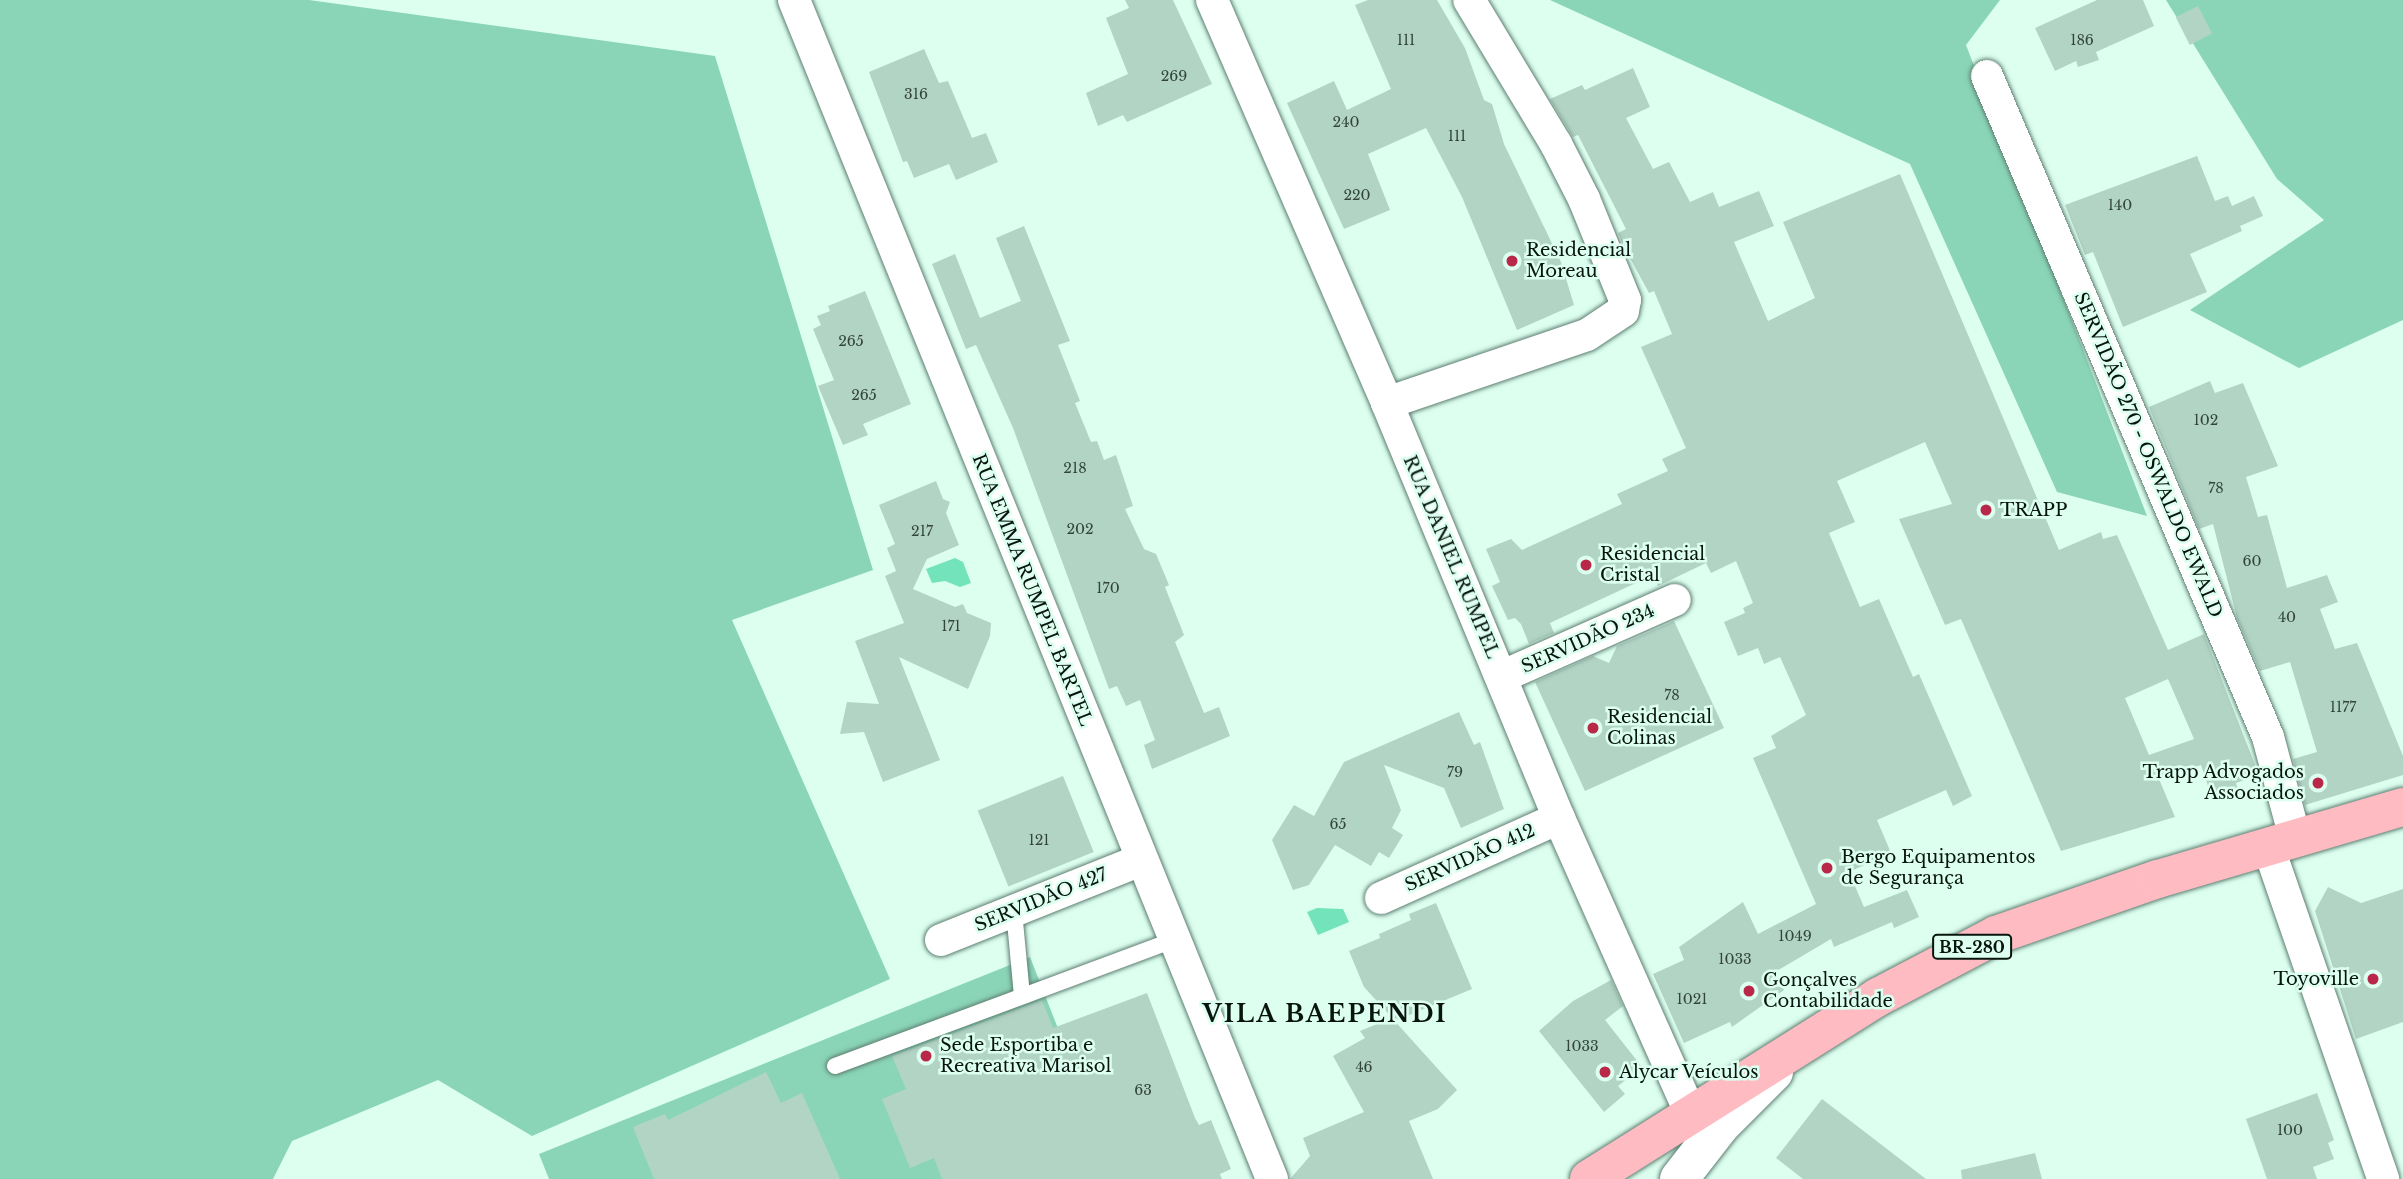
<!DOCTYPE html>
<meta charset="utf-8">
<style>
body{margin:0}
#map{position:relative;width:2403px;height:1179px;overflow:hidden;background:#dcfff0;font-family:"Libre Baskerville",serif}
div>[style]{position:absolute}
.green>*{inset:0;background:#8ad5b8}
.water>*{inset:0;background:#72e3bb}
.building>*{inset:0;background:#b2d4c5;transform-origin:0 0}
.roads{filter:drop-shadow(0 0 2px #5e7e71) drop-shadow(0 0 2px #5e7e71)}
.service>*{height:16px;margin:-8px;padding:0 8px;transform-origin:8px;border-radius:8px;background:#fff}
.minor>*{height:32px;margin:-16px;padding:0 16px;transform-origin:16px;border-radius:16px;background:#fff}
.tertiary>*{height:38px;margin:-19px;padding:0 19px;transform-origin:19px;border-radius:19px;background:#fff}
.trunk>*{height:38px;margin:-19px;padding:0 19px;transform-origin:19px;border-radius:19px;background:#febcc2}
.dots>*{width:19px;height:19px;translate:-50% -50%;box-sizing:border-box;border:4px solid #dcfff0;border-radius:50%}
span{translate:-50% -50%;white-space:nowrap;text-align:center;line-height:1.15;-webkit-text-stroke:5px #dcfff0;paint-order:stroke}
.number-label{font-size:14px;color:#32443c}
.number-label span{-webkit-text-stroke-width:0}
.shield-label span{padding:2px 5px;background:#dcfff0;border:2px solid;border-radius:5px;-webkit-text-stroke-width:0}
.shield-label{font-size:16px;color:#08140f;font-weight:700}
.poi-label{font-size:18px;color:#08140f}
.left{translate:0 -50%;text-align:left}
.right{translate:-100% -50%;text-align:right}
.street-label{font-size:18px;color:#08140f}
.district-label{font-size:24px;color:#08140f;font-weight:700;letter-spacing:2px}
</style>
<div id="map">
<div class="green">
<i style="clip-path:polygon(0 0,309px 0,715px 56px,873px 570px,732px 620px,890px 979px,532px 1136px,438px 1080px,292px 1141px,273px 1179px,0 1179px)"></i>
<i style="clip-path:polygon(1550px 0,2000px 0,1966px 45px,2147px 516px,2057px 492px,1910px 164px)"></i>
<i style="clip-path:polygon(2166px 0,2403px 0,2403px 320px,2299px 368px,2190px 310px,2324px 220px,2277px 179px)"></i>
<i style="clip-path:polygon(1030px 957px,1117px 1179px,549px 1179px,539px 1154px)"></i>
</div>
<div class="water">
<i style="clip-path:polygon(955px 558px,963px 562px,971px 583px,960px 587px,945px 581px,932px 583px,926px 569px)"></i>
<i style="clip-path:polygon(1317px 908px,1343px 909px,1349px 922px,1318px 935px,1307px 912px)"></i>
</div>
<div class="building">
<i style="clip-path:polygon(1125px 0,1173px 0,1212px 84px,1127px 122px,1123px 115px,1098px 126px,1086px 93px,1128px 74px,1106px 18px,1129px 8px)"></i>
<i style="clip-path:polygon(1368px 0,1437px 0,1465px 48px,1484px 100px,1492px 104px,1504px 144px,1561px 262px,1574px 305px,1517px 330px,1462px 197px,1426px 128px,1368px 154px,1390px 210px,1344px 229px,1287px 103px,1334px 81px,1347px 110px,1391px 89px,1355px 5px)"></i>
<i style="clip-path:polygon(2097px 0,2143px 0,2154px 26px,2096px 52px,2099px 60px,2078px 67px,2076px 61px,2055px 71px,2035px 28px)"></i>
<i style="left:2198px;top:6px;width:31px;height:25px;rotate:63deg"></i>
<i style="clip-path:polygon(924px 49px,939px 83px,948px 81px,972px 138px,986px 133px,998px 162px,956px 180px,949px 164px,914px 178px,907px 161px,903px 162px,869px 72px)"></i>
<i style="clip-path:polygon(evenodd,1633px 68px,1650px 107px,1626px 118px,1653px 169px,1669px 162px,1690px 202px,1713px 192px,1719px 207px,1759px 191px,1774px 226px,1734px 242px,1768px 321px,1815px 298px,1783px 222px,1900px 174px,2059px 550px,2101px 532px,2103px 539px,2117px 535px,2168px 650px,2204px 634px,2259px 775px,2236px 783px,2238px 790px,2212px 798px,2201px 765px,2159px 779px,2175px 817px,2061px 851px,1961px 619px,1945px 625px,1899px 519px,1952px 504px,1925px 442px,1837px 481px,1855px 522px,1829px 533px,1860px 607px,1879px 599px,1913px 677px,1919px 674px,1972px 796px,1953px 806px,1946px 790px,1877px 820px,1891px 853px,1849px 872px,1864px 907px,1907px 890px,1919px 917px,1894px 928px,1892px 922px,1834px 947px,1831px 939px,1775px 972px,1784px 990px,1732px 1027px,1730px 1022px,1684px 1043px,1653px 974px,1684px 960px,1679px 947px,1743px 902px,1758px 934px,1816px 904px,1753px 758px,1776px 748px,1771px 736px,1806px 715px,1780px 657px,1764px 664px,1758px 648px,1738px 656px,1724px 622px,1745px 613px,1743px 608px,1753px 603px,1736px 561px,1711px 573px,1706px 563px,1658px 586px,1653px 575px,1550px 623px,1554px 633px,1529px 644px,1521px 624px,1515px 618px,1508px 620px,1492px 586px,1500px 582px,1486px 549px,1511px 539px,1522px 550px,1622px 504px,1617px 494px,1668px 471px,1662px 459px,1686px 448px,1641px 347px,1672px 334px,1654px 291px,1649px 293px,1624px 247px,1618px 233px,1626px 229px,1578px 135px,1573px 137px,1550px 99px,1582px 85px,1585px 90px,1633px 68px,2168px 679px,2194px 739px,2149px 755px,2125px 698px,2168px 679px)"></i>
<i style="clip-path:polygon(2197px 156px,2215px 201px,2228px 196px,2232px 206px,2254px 196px,2263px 216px,2240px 226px,2242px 231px,2190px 254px,2207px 292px,2123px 327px,2093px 252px,2085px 255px,2065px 205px)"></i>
<i style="clip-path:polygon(1024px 226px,1070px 341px,1058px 345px,1080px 401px,1075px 403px,1091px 442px,1097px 441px,1104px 460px,1116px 455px,1133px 506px,1125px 509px,1144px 549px,1156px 554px,1169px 585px,1165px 587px,1184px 635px,1175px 642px,1204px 713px,1219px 707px,1230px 736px,1152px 769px,1144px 745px,1155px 740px,1140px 700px,1126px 706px,1117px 686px,1109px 689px,1013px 428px,976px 345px,966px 349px,932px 264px,955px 254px,980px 318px,1021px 301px,996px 238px)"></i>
<i style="clip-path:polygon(865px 291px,911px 404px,863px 424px,868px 435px,843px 445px,818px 386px,834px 380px,813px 329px,821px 325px,817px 316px,830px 311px,828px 306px)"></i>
<i style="clip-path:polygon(2210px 381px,2215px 393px,2243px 383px,2278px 466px,2246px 477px,2258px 517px,2267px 515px,2287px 588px,2327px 575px,2338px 602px,2320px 609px,2335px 649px,2357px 643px,2403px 756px,2403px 775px,2305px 805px,2293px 759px,2317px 752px,2290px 662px,2260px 671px,2237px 618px,2213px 524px,2199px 529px,2149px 407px)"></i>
<i style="clip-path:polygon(936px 481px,943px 499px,950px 502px,946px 513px,959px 545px,927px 559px,913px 589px,955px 607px,963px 604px,967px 613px,991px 623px,990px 636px,968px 689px,899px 657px,940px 760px,883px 782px,864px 732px,840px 734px,847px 702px,879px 704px,855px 641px,904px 623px,885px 576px,896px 571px,887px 548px,895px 544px,879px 505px)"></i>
<i style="clip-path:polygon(1674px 621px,1724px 728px,1585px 791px,1535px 682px,1593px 656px,1609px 663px,1617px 646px)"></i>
<i style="clip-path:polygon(1459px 712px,1474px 745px,1480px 742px,1504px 809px,1461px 828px,1444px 788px,1384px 765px,1401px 810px,1392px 828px,1403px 835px,1389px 858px,1379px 852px,1371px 866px,1335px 845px,1309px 885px,1293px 890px,1272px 840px,1294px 805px,1314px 816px,1344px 762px)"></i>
<i style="left:1063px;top:776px;width:82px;height:92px;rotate:68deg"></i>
<i style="clip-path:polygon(2328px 887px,2361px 903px,2403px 889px,2403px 1022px,2356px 1039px,2315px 911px)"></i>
<i style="clip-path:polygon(1436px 903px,1472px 989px,1395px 1021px,1364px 987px,1349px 951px,1380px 938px,1379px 934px,1411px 920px,1409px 914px)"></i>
<i style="clip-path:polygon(1611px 980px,1623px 1006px,1605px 1020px,1642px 1067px,1618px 1086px,1625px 1094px,1604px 1112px,1539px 1031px,1573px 1001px)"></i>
<i style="clip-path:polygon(1147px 993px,1195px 1118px,1199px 1125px,1211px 1120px,1231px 1169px,1220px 1174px,1222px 1179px,942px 1179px,934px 1158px,910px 1168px,882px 1099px,906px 1089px,892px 1056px,1042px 1000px,1053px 1028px)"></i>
<i style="clip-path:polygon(1392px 1018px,1457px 1090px,1438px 1109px,1409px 1121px,1433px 1179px,1290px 1179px,1310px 1156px,1303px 1138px,1364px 1112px,1333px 1056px,1365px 1038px,1360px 1031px)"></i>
<i style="clip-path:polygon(766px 1072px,781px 1103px,802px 1093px,840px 1179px,654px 1179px,633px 1127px,665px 1114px,668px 1120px)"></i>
<i style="clip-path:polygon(2317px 1093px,2334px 1140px,2328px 1143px,2334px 1159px,2313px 1167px,2317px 1179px,2267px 1179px,2246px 1119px)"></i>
<i style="clip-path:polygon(1822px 1099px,1926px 1179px,1803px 1179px,1776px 1158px)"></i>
<i style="clip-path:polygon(2035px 1153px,2042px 1179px,1962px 1179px,1961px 1170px)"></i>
</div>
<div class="roads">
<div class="service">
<i style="left:1014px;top:911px;width:85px;rotate:84.6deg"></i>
<i style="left:835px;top:1066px;width:362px;rotate:-20.4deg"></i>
</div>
<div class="minor">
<i style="left:794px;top:0;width:1272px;rotate:67.93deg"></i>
<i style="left:1212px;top:0;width:439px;rotate:66.5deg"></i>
<i style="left:1387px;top:403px;width:449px;rotate:67.5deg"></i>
<i style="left:1559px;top:818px;width:324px;rotate:66deg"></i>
<i style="left:1987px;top:76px;width:718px;rotate:66.97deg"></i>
<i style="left:2268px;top:737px;width:105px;rotate:75deg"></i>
<i style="left:1387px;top:403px;width:211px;rotate:-18.8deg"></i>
<i style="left:1587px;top:335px;width:43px;rotate:-33.7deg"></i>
<i style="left:1623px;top:311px;width:11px;rotate:-80deg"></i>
<i style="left:1625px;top:300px;width:109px;rotate:-112.1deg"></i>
<i style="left:1584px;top:199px;width:62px;rotate:-117deg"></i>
<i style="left:1556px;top:144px;width:168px;rotate:-121.1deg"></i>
<i style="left:1501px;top:677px;width:190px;rotate:-23.9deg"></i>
<i style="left:2268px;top:846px;width:352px;rotate:70.9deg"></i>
<i style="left:1381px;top:898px;width:195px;rotate:-24.2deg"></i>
<i style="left:941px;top:940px;width:215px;rotate:-21.8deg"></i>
</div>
<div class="tertiary">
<i style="left:1679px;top:1179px;width:68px;rotate:-52.1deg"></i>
<i style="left:1721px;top:1125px;width:75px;rotate:-45deg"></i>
</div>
<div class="trunk">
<i style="left:1589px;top:1179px;width:342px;rotate:-32.2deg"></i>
<i style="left:1878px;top:997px;width:133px;rotate:-27.7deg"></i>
<i style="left:1996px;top:935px;width:171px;rotate:-19.1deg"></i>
<i style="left:2158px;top:879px;width:255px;rotate:-16.4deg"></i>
</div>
</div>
<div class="dots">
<i style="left:1512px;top:261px;background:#b92849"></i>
<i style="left:1986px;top:510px;background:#b92849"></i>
<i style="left:1586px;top:565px;background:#b92849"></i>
<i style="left:1593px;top:728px;background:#b92849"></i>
<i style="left:2318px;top:783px;background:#b92849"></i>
<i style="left:1827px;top:868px;background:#b92849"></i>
<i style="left:2373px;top:979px;background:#b92849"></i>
<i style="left:1749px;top:991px;background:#b92849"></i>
<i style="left:926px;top:1056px;background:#b92849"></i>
<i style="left:1605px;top:1072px;background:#b92849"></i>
</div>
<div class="number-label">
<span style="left:1406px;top:40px">111</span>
<span style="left:2082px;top:40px">186</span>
<span style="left:1174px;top:76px">269</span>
<span style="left:916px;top:94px">316</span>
<span style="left:1346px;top:122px">240</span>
<span style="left:1457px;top:136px">111</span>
<span style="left:1357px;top:195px">220</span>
<span style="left:2120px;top:205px">140</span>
<span style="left:851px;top:341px">265</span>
<span style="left:864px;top:395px">265</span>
<span style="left:2206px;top:420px">102</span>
<span style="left:1075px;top:468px">218</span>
<span style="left:2216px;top:488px">78</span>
<span style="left:1080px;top:529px">202</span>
<span style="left:922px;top:531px">217</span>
<span style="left:2252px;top:561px">60</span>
<span style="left:1108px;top:588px">170</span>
<span style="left:2287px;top:617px">40</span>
<span style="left:951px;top:626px">171</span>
<span style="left:1672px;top:695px">78</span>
<span style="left:2343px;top:707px">1177</span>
<span style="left:1455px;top:772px">79</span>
<span style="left:1338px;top:824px">65</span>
<span style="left:1039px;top:840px">121</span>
<span style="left:1795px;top:936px">1049</span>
<span style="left:1735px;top:959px">1033</span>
<span style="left:1692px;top:999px">1021</span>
<span style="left:1582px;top:1046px">1033</span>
<span style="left:1364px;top:1067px">46</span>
<span style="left:1143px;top:1090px">63</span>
<span style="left:2290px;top:1130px">100</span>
</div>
<div class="shield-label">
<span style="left:1972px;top:947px">BR-280</span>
</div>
<div class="poi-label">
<span class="left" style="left:1526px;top:261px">Residencial<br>Moreau</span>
<span class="left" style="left:2000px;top:510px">TRAPP</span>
<span class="left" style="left:1600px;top:565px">Residencial<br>Cristal</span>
<span class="left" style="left:1607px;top:728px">Residencial<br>Colinas</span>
<span class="right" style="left:2304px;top:783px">Trapp Advogados<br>Associados</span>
<span class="left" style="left:1841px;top:868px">Bergo Equipamentos<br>de Segurança</span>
<span class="right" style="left:2359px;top:979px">Toyoville</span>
<span class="left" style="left:1763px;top:991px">Gonçalves<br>Contabilidade</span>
<span class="left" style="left:940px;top:1056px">Sede Esportiba e<br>Recreativa Marisol</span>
<span class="left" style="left:1619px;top:1072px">Alycar Veículos</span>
</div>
<div class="street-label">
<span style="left:2148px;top:455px;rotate:67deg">SERVIDÃO 270 - OSWALDO EWALD</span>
<span style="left:1451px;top:557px;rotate:67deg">RUA DANIEL RUMPEL</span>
<span style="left:1032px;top:590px;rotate:68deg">RUA EMMA RUMPEL BARTEL</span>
<span style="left:1588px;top:639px;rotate:-24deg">SERVIDÃO 234</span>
<span style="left:1470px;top:858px;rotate:-24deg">SERVIDÃO 412</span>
<span style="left:1041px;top:900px;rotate:-22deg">SERVIDÃO 427</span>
</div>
<div class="district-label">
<span style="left:1325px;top:1014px">VILA BAEPENDI</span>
</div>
</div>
